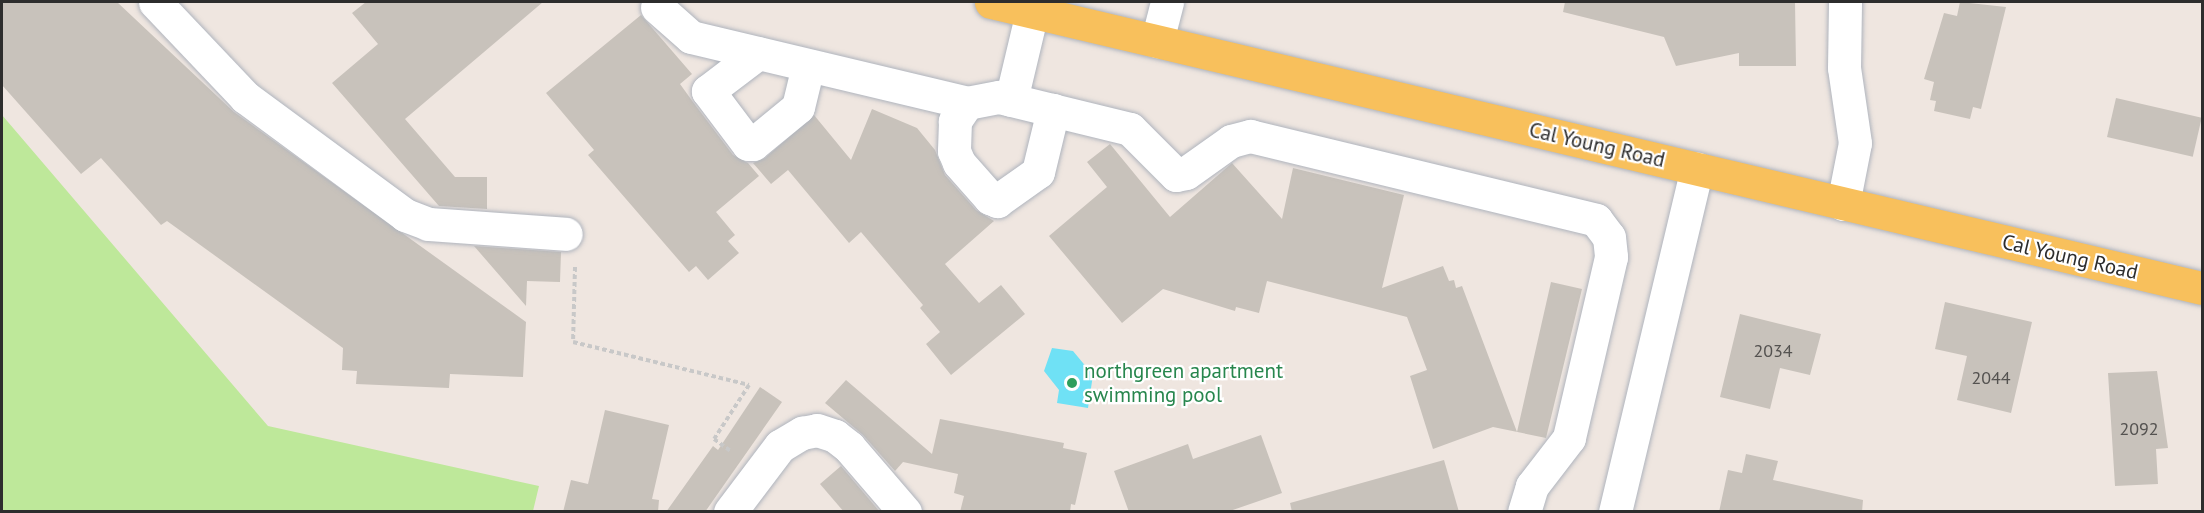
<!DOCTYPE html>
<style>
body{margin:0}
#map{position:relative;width:2204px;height:513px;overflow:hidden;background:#efe6e0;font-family:"PT Sans",sans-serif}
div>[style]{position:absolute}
.green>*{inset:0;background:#bee89a}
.water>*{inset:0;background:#6fe1f5}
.building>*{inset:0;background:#c8c2bb;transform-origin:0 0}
.path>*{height:4px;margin-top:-2px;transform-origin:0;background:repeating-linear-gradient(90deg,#c8c8c8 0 4.5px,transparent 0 7.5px)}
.roads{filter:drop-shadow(0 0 2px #afb4bd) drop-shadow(0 0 2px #afb4bd)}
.minor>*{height:33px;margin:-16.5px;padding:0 16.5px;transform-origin:16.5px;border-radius:16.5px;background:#fff}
.major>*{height:33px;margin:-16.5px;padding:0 16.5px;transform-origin:16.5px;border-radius:16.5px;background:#f8c05c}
.dots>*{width:16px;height:16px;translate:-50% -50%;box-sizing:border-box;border:3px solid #fff;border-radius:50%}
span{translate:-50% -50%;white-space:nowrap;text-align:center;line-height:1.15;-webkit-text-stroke:4.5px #fff;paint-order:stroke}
.number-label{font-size:18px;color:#545250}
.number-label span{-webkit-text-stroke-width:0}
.street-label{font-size:21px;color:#2d2d2d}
.leisure-label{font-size:21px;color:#27864d}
.left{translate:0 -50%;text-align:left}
.frame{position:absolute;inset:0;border:3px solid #2d2d2d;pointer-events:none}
</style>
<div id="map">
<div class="green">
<i style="clip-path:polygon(2px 115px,268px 426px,539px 486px,533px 511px,2px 511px)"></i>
</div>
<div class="water">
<i style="clip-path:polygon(1052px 348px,1073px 351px,1093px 375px,1088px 408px,1057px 403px,1059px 390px,1044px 371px)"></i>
</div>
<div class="building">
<i style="clip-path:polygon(2px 2px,117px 2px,234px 112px,526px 322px,523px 377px,450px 374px,449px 388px,356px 384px,357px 371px,342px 370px,343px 348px,167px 221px,161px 225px,101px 158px,81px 174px,2px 85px)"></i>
<i style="clip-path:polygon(366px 2px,543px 2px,405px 119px,455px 177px,487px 177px,487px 209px,439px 206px,332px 83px,378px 44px,352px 13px)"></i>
<i style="clip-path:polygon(1565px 2px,1795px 2px,1796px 66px,1739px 66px,1739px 53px,1676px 66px,1664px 37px,1563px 12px)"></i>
<i style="clip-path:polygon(1960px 2px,2006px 7px,1981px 109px,1973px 107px,1970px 119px,1934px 111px,1936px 101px,1930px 100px,1934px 82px,1924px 79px,1944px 13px,1957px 16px)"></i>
<i style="clip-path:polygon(641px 15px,692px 74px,680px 84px,693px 102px,733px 155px,748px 163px,759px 176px,716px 212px,735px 235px,728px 241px,739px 253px,708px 280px,696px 266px,689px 272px,588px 155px,594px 150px,546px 93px)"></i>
<i style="left:2116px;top:98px;width:88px;height:40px;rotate:13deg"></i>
<i style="clip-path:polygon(872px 109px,917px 128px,935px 150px,945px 175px,976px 210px,994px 221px,945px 264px,979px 303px,1001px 285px,1025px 314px,951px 375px,926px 344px,940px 332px,920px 308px,923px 305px,861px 232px,849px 243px,788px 170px,771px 184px,753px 163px,765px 158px,814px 115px,851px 160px)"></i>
<i style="clip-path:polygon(1110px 144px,1170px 217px,1232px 163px,1282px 219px,1293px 168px,1404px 195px,1382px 288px,1443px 266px,1449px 281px,1454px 280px,1456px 288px,1462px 286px,1517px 432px,1551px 282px,1582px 289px,1546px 438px,1493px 427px,1433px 449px,1410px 376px,1427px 370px,1407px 317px,1267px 281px,1259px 313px,1236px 307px,1235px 311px,1163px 289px,1122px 323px,1049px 236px,1107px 187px,1087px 162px)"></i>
<i style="clip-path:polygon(474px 246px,561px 252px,560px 282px,527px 281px,526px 306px)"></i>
<i style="clip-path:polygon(1945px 302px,2032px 322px,2011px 413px,1957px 400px,1967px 356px,1935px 349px)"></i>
<i style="clip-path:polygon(1740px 314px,1821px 334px,1810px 375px,1780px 368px,1770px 409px,1720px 397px)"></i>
<i style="clip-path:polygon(2157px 371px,2168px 448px,2156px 449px,2158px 484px,2115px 486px,2108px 373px)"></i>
<i style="clip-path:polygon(846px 380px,932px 454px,940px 419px,1064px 443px,1063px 448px,1087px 453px,1075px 505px,1071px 504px,1070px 512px,960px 512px,964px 496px,954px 493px,958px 474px,903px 462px,895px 471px,863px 435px,825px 403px)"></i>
<i style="clip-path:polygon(760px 387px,782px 402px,705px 512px,666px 512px,713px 446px,718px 450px)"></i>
<i style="clip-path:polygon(605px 410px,669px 425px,652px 499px,659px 500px,658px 512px,563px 512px,571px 480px,588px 484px)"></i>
<i style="clip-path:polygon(1261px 435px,1282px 493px,1227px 512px,1129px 512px,1114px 471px,1188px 444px,1193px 459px)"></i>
<i style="clip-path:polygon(1746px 454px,1778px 461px,1773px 480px,1863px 500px,1862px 512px,1719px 512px,1728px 470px,1742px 473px)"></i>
<i style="clip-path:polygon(1444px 460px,1459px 512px,1292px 512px,1290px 503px)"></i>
<i style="clip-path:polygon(841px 466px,880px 512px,844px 512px,820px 484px)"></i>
</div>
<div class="path">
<i style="left:575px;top:267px;width:75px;rotate:91.5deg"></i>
<i style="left:573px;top:342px;width:181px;rotate:13.7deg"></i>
<i style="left:749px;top:385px;width:64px;rotate:122.9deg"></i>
<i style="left:714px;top:439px;width:22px;rotate:36deg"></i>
</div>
<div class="roads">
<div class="minor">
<i style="left:155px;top:2px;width:131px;rotate:46.5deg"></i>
<i style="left:245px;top:97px;width:199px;rotate:36.4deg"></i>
<i style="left:405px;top:215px;width:25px;rotate:21deg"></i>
<i style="left:428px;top:224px;width:138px;rotate:4.1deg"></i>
<i style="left:657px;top:7px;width:45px;rotate:41.4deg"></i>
<i style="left:691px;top:37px;width:284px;rotate:13.4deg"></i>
<i style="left:967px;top:103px;width:33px;rotate:-11deg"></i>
<i style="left:999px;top:97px;width:135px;rotate:13.7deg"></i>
<i style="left:1130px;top:129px;width:65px;rotate:45deg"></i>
<i style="left:1176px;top:175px;width:10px;rotate:-11deg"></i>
<i style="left:1186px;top:173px;width:55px;rotate:-35.4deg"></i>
<i style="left:1231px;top:141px;width:20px;rotate:-15deg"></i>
<i style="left:1250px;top:136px;width:356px;rotate:13.6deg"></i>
<i style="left:1596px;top:220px;width:21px;rotate:53deg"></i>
<i style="left:1609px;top:237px;width:20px;rotate:84deg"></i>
<i style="left:1611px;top:257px;width:186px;rotate:103.1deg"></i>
<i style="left:1569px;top:438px;width:61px;rotate:127.6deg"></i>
<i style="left:1532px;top:486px;width:27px;rotate:107deg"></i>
<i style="left:1157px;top:41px;width:40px;rotate:-75.6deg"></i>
<i style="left:758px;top:53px;width:63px;rotate:142.8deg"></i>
<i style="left:708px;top:91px;width:66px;rotate:53deg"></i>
<i style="left:748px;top:144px;width:5px"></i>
<i style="left:753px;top:144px;width:58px;rotate:-39.4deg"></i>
<i style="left:798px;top:107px;width:42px;rotate:-76.3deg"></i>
<i style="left:1011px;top:100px;width:90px;rotate:-76.6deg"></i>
<i style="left:967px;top:103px;width:22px;rotate:124deg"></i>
<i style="left:955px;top:121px;width:30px;rotate:92deg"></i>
<i style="left:954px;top:151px;width:13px;rotate:67deg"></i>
<i style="left:959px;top:163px;width:47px;rotate:48.5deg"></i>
<i style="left:990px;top:198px;width:8px;rotate:23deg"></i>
<i style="left:997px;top:201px;width:50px;rotate:-35.3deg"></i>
<i style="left:1038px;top:172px;width:64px;rotate:-76.4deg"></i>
<i style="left:1843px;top:204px;width:62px;rotate:-78.9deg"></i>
<i style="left:1855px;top:143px;width:76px;rotate:-98.3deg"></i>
<i style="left:1844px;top:68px;width:66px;rotate:-89.1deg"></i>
<i style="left:730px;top:512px;width:83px;rotate:-52.9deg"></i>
<i style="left:780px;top:446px;width:26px;rotate:-31deg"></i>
<i style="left:802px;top:433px;width:15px;rotate:-11deg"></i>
<i style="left:817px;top:430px;width:19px;rotate:18deg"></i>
<i style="left:835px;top:436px;width:18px;rotate:38deg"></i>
<i style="left:849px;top:447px;width:86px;rotate:49.3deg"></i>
<i style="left:1615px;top:512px;width:353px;rotate:-76.6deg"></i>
</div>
<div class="major">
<i style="left:991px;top:2px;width:1244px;rotate:13.29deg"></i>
</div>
</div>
<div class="dots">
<i style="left:1072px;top:383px;background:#2e9e5b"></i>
</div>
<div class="number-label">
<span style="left:1773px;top:351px">2034</span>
<span style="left:1991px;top:378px">2044</span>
<span style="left:2139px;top:429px">2092</span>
</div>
<div class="street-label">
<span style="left:1597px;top:145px;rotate:13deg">Cal Young Road</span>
<span style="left:2070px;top:257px;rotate:13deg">Cal Young Road</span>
</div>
<div class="leisure-label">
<span class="left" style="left:1084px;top:383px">northgreen apartment<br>swimming pool</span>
</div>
<div class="frame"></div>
</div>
